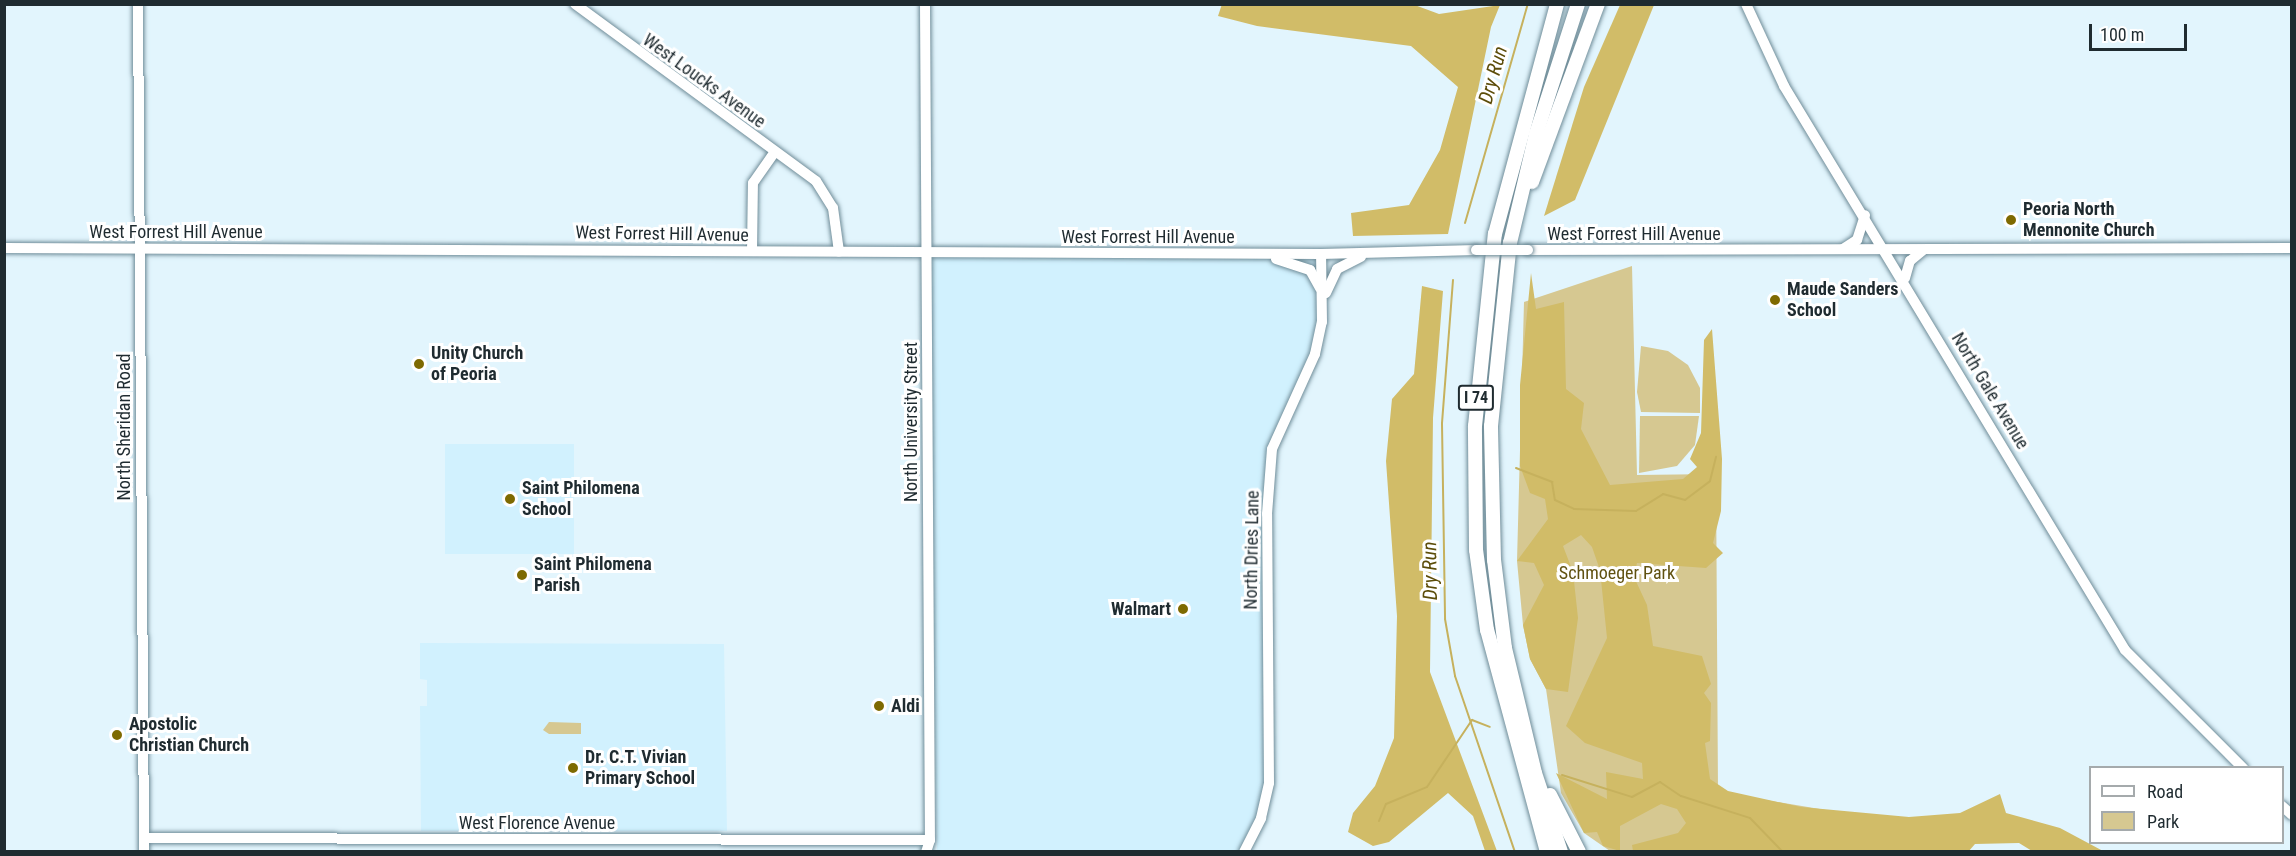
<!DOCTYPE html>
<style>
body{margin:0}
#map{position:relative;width:2296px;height:856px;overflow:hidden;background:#e2f5fd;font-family:"Roboto Condensed",sans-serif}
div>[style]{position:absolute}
.built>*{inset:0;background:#d1f1fe;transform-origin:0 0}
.green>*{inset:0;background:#d6c891}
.forest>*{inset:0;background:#d1bc68}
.stream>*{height:2px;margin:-1px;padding:0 1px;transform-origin:1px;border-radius:1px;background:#c6b15d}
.roads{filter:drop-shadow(0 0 2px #708d99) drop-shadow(0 0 2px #708d99)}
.secondary>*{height:10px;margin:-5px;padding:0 5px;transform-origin:5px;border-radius:5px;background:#fff}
.highway>*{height:14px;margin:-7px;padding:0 7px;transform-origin:7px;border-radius:7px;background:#fff}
.bridges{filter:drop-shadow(0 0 2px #708d99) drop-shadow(0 0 2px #708d99)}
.secondary-bridge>*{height:10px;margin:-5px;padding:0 5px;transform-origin:5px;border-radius:5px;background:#fff}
.dots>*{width:16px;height:16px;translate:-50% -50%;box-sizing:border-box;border:3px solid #fff;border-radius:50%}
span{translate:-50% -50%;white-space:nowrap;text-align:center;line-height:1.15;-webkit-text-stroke:6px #fff;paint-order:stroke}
.shield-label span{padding:2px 4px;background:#fff;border:2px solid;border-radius:4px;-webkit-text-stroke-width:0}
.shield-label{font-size:16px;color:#1f2b30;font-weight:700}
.street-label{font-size:18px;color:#1f2b30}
.poi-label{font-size:18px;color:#1f2b30;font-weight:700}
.left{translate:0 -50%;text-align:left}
.right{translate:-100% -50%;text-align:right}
.park-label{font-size:18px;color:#605110}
.water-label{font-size:20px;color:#5c4d0a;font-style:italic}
.frame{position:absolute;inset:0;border:6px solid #1f2b30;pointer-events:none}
.legend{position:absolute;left:2089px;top:766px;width:195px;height:78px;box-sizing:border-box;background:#fff;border:2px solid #a5aaac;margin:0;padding:8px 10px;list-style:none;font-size:18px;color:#1f2b30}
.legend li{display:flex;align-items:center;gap:12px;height:30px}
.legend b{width:30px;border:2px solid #a5aaac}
.scale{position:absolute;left:2089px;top:24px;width:98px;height:27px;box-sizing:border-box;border:3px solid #1f2b30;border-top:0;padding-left:8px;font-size:18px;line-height:21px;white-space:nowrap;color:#1f2b30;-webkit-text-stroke:4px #fff;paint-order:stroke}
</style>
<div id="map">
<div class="built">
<i style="clip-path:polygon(929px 253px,1321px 254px,1315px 354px,1272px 449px,1268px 785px,1244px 851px,937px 851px)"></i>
<i style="left:445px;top:444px;width:129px;height:110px"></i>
<i style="clip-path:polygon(420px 643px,724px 644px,727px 831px,421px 831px,420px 706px,427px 706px,427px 680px,420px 679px)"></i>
</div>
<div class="green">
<i style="clip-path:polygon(1632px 266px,1637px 475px,1716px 474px,1718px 792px,1945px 830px,1945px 851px,1610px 851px,1584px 833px,1561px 793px,1546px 689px,1530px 659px,1523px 625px,1517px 561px,1524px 302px)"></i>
<i style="clip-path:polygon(1641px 346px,1668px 351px,1688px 365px,1700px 388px,1700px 413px,1641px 412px,1637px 392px)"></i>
<i style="clip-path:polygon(1640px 416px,1699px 416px,1695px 445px,1677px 466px,1639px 473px)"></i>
<i style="clip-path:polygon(549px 722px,581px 723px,581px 734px,549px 734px,543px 730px)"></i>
</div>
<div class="forest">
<i style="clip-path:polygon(1222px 4px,1412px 4px,1439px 14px,1500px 5px,1491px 27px,1448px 234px,1353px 236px,1351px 213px,1409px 205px,1440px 150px,1458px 87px,1411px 46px,1257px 26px,1218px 16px)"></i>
<i style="clip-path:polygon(1620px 5px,1654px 5px,1575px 200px,1544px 216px,1584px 87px)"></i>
<i style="clip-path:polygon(1531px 273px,1536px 309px,1564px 302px,1566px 389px,1584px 403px,1581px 429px,1610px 485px,1683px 479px,1697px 467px,1690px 459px,1701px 433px,1704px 340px,1712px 329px,1722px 459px,1721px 511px,1713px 543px,1723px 553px,1706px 568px,1637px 563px,1634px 577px,1647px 605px,1653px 646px,1702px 656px,1711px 684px,1704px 693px,1711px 703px,1710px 741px,1705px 743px,1710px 779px,1728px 791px,1801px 807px,1909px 817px,1960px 813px,2000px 794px,2006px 813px,2060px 828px,2103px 851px,2032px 851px,2019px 843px,1975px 844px,1968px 852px,1633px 851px,1632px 845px,1678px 833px,1686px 823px,1677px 809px,1661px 804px,1620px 826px,1620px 851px,1603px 846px,1597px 832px,1584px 833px,1556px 773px,1607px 799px,1606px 772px,1643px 779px,1642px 763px,1585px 743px,1566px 726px,1607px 638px,1600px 570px,1592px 547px,1581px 535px,1563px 546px,1573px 572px,1578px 618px,1568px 692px,1546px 689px,1530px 659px,1523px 625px,1544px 585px,1534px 563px,1517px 561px,1548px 519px,1545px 499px,1530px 493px,1520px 466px,1520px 385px)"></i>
<i style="clip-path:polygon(1422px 286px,1443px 291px,1433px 418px,1430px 672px,1497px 851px,1485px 851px,1473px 816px,1448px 793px,1389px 842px,1373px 846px,1348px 832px,1353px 813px,1375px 786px,1394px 738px,1397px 616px,1386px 461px,1392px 399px,1414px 374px)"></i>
</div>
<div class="stream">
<i style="left:1465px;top:223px;width:228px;rotate:-74deg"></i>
<i style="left:1453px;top:280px;width:144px;rotate:94.4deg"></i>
<i style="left:1442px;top:424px;width:195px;rotate:89.1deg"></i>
<i style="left:1445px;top:619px;width:58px;rotate:80deg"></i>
<i style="left:1455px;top:676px;width:186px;rotate:71.2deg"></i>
<i style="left:1516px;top:468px;width:39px;rotate:21deg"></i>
<i style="left:1552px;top:482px;width:18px;rotate:81deg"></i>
<i style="left:1555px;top:500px;width:21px;rotate:25deg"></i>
<i style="left:1574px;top:509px;width:62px;rotate:1.8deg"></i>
<i style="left:1636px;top:511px;width:32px;rotate:-32deg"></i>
<i style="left:1663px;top:494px;width:23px;rotate:15deg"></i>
<i style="left:1685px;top:500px;width:31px;rotate:-37deg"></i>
<i style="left:1710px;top:481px;width:25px;rotate:-76deg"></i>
<i style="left:1472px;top:720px;width:19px;rotate:21deg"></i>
<i style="left:1562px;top:775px;width:73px;rotate:17.4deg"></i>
<i style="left:1632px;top:797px;width:32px;rotate:-28deg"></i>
<i style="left:1660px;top:782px;width:25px;rotate:34deg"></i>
<i style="left:1681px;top:796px;width:72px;rotate:17.7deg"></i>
<i style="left:1750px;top:818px;width:47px;rotate:45.9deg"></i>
<i style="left:1379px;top:821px;width:18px;rotate:-68deg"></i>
<i style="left:1386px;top:804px;width:44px;rotate:-22.5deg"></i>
<i style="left:1427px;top:787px;width:81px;rotate:-56.1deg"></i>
</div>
<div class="roads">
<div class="secondary">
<i style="left:138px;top:4px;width:848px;rotate:89.59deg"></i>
<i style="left:575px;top:4px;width:299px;rotate:36.3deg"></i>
<i style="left:816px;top:181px;width:32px;rotate:58deg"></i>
<i style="left:833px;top:208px;width:44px;rotate:82.2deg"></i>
<i style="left:925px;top:4px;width:836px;rotate:89.66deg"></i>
<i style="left:930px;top:840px;width:13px;rotate:108deg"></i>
<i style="left:1746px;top:4px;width:90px;rotate:65.1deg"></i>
<i style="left:1784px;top:86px;width:659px;rotate:58.84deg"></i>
<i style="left:2125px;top:650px;width:167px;rotate:45deg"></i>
<i style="left:4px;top:248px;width:1317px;rotate:0.26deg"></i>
<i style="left:1321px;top:254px;width:155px;rotate:-1.5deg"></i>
<i style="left:1843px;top:249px;width:17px;rotate:-33deg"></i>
<i style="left:1857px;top:240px;width:26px;rotate:-72deg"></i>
<i style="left:1528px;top:250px;width:764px;rotate:-0.15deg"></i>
<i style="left:752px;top:251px;width:68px;rotate:-89.2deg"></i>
<i style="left:753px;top:183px;width:38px;rotate:-55deg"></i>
<i style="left:1276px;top:259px;width:36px;rotate:18deg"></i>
<i style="left:1310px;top:270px;width:21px;rotate:61deg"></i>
<i style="left:1905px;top:278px;width:18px;rotate:-74deg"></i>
<i style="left:1910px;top:261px;width:17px;rotate:-40deg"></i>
<i style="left:1326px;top:293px;width:26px;rotate:-65deg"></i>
<i style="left:1337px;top:269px;width:27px;rotate:-27deg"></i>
<i style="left:2282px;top:806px;width:13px;rotate:42deg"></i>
<i style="left:144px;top:838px;width:786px;rotate:0.15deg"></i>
<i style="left:1244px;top:852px;width:38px;rotate:-63deg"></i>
<i style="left:1261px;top:818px;width:36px;rotate:-77deg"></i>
<i style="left:1269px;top:783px;width:269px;rotate:-90.4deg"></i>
<i style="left:1267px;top:514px;width:65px;rotate:-85.6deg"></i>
<i style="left:1272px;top:449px;width:104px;rotate:-65.6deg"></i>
<i style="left:1315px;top:354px;width:33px;rotate:-78deg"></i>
<i style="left:1322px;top:322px;width:68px;rotate:-90.8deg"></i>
</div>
<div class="highway">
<i style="left:1532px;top:182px;width:190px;rotate:-69.7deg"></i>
<i style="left:1550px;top:795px;width:64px;rotate:63deg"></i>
<i style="left:1547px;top:852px;width:230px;rotate:-105.1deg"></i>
<i style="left:1487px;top:630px;width:81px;rotate:-97.8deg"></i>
<i style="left:1476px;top:550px;width:124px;rotate:-90.5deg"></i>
<i style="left:1475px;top:426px;width:193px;rotate:-84.1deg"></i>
<i style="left:1495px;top:234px;width:238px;rotate:-74.9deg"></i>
<i style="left:1561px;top:852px;width:83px;rotate:-108.2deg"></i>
<i style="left:1535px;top:773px;width:129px;rotate:-103.5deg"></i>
<i style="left:1505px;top:648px;width:89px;rotate:-97.1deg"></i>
<i style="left:1494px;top:560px;width:134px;rotate:-91.3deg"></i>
<i style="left:1491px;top:426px;width:184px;rotate:-84.1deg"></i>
<i style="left:1510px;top:243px;width:112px;rotate:-76.6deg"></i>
<i style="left:1536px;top:134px;width:137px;rotate:-72.1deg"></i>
</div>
</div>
<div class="bridges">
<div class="secondary-bridge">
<i style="left:1476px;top:250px;width:52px"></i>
</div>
</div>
<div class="dots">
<i style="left:2011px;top:220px;background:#7e6a01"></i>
<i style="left:1775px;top:300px;background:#7e6a01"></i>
<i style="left:419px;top:364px;background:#7e6a01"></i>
<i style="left:510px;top:499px;background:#7e6a01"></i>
<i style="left:522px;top:575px;background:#7e6a01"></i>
<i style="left:1183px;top:609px;background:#7e6a01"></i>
<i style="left:879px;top:706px;background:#7e6a01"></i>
<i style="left:117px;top:735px;background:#7e6a01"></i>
<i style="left:573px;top:768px;background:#7e6a01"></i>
</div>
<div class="shield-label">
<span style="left:1476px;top:398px">I 74</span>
</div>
<div class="street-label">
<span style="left:704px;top:81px;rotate:36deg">West Loucks Avenue</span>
<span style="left:176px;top:232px">West Forrest Hill Avenue</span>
<span style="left:662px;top:234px;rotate:1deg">West Forrest Hill Avenue</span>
<span style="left:1634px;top:234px">West Forrest Hill Avenue</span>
<span style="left:1148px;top:237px">West Forrest Hill Avenue</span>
<span style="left:1990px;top:391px;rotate:59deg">North Gale Avenue</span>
<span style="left:911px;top:422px;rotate:-90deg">North University Street</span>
<span style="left:124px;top:427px;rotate:-90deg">North Sheridan Road</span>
<span style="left:1252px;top:550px;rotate:-89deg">North Dries Lane</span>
<span style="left:537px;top:823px">West Florence Avenue</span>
</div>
<div class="poi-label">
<span class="left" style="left:2023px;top:220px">Peoria North<br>Mennonite Church</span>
<span class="left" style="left:1787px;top:300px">Maude Sanders<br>School</span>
<span class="left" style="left:431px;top:364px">Unity Church<br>of Peoria</span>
<span class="left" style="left:522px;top:499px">Saint Philomena<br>School</span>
<span class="left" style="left:534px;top:575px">Saint Philomena<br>Parish</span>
<span class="right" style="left:1171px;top:609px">Walmart</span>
<span class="left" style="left:891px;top:706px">Aldi</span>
<span class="left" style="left:129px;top:735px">Apostolic<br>Christian Church</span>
<span class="left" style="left:585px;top:768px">Dr. C.T. Vivian<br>Primary School</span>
</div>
<div class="park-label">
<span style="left:1617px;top:573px">Schmoeger Park</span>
</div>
<div class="water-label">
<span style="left:1493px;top:75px;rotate:-74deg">Dry Run</span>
<span style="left:1430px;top:571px;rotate:-91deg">Dry Run</span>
</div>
<div class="frame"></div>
<ul class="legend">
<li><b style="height:8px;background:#fff"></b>Road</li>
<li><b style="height:16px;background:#d6c891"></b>Park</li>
</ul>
<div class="scale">100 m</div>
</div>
